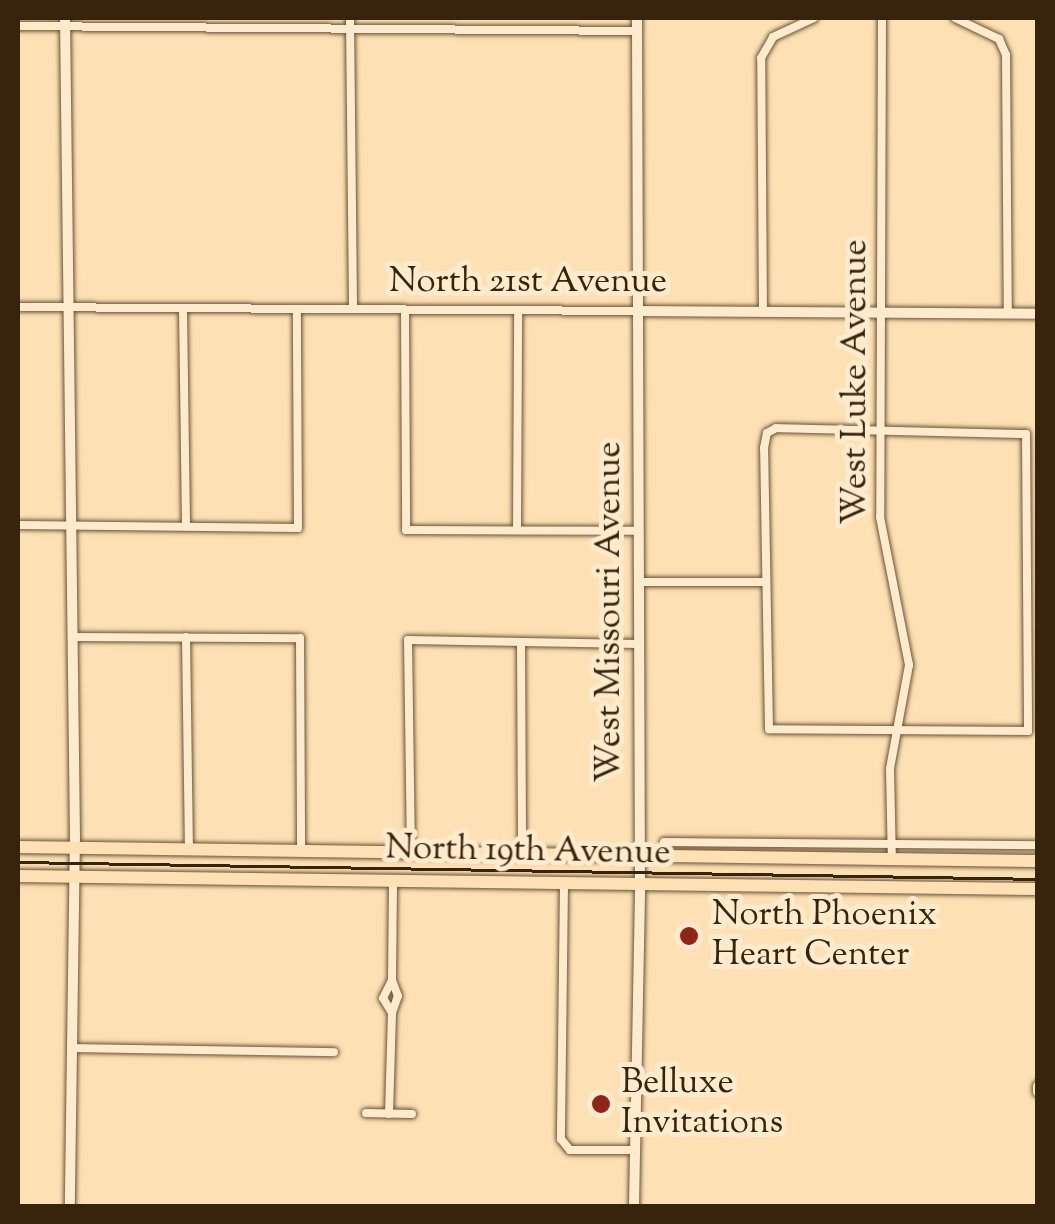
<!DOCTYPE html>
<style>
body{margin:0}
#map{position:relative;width:1055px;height:1224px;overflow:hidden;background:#fde0b3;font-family:"Sorts Mill Goudy",serif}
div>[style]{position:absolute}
.roads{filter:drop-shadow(0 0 2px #695236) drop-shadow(0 0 2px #695236)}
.minor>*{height:8px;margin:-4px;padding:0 4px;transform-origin:4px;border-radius:4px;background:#feebce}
.tertiary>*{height:10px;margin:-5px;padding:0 5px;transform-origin:5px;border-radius:5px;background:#feebce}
.primary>*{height:12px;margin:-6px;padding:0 6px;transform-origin:6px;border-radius:6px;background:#fde0b3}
.tram>*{height:2.5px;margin:-1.25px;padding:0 1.25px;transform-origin:1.25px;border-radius:1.25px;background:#38230c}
.dots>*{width:28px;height:28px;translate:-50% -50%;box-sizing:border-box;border:5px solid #feebce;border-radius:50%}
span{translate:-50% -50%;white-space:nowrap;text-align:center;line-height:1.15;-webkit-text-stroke:10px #feebce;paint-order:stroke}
.street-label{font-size:35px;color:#38230c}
.poi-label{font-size:35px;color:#38230c}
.left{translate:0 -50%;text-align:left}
.frame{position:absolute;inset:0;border:20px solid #38230c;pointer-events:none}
</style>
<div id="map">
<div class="roads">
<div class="minor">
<i style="left:350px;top:18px;width:291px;rotate:89.4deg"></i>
<i style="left:882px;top:18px;width:499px;rotate:90.2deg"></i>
<i style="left:880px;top:517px;width:151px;rotate:78.9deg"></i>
<i style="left:909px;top:665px;width:106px;rotate:100.4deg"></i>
<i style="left:890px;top:769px;width:92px;rotate:88.8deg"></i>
<i style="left:955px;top:18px;width:49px;rotate:25.5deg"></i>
<i style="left:999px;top:39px;width:17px;rotate:66deg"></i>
<i style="left:1006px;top:55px;width:258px;rotate:89.6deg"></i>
<i style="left:18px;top:26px;width:619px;rotate:0.46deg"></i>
<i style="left:18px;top:307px;width:620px;rotate:0.37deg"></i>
<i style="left:183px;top:309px;width:216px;rotate:89.2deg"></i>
<i style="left:405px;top:311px;width:219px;rotate:89.7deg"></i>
<i style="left:406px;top:530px;width:231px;rotate:0.2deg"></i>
<i style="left:763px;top:313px;width:255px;rotate:-90.4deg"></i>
<i style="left:761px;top:58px;width:24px;rotate:-60deg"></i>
<i style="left:773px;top:37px;width:45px;rotate:-24.9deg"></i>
<i style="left:776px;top:428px;width:250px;rotate:1.4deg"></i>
<i style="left:1026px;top:434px;width:297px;rotate:89.6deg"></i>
<i style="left:1028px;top:731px;width:259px;rotate:-179.6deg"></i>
<i style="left:769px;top:729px;width:281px;rotate:-91deg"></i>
<i style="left:764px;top:448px;width:15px;rotate:-79deg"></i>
<i style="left:767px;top:433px;width:10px;rotate:-29deg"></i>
<i style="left:18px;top:525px;width:280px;rotate:0.6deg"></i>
<i style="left:298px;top:528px;width:217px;rotate:-90.3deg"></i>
<i style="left:517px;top:530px;width:219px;rotate:-89.7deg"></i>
<i style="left:638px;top:582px;width:127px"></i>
<i style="left:73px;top:637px;width:227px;rotate:0.3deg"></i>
<i style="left:300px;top:638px;width:214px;rotate:89.7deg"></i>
<i style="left:186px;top:637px;width:213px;rotate:89.2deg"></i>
<i style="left:521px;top:642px;width:215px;rotate:89.7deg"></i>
<i style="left:664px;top:842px;width:374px;rotate:0.5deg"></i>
<i style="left:411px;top:855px;width:215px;rotate:-90.8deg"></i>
<i style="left:408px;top:640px;width:232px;rotate:1deg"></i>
<i style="left:564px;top:885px;width:254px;rotate:90.7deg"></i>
<i style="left:561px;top:1139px;width:14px;rotate:51deg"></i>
<i style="left:570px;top:1150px;width:66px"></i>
<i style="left:392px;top:1013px;width:17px;rotate:-121deg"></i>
<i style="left:383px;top:998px;width:20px;rotate:-63deg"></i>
<i style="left:73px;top:1048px;width:261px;rotate:0.9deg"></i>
<i style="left:366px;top:1113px;width:46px;rotate:1.2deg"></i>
<i style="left:389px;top:1114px;width:101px;rotate:-88.3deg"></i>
<i style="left:392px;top:1013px;width:18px;rotate:-71deg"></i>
<i style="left:398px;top:996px;width:17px;rotate:-111deg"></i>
<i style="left:392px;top:980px;width:101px;rotate:-89.4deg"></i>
</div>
<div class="tertiary">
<i style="left:65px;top:18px;width:816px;rotate:89.3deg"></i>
<i style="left:75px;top:834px;width:372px;rotate:90.8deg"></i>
<i style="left:638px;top:311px;width:400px;rotate:0.4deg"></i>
<i style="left:1038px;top:1086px;width:6px;rotate:90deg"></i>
<i style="left:634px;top:1206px;width:320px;rotate:-88.9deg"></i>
<i style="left:640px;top:886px;width:868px;rotate:-90.2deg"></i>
</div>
<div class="primary">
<i style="left:18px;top:847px;width:1020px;rotate:0.79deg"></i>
<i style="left:18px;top:876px;width:1020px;rotate:0.73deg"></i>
</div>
</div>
<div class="tram">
<i style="left:18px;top:862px;width:1020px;rotate:0.95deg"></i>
</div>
<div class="dots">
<i style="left:689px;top:936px;background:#8f2418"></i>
<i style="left:601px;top:1104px;background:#8f2418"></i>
</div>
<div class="street-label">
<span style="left:528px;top:283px">North 21st Avenue</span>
<span style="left:857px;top:382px;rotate:-90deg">West Luke Avenue</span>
<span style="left:611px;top:612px;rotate:-90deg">West Missouri Avenue</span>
<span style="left:528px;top:852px;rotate:1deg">North 19th Avenue</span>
</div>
<div class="poi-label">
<span class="left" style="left:712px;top:936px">North Phoenix<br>Heart Center</span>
<span class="left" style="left:621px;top:1104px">Belluxe<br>Invitations</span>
</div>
<div class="frame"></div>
</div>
